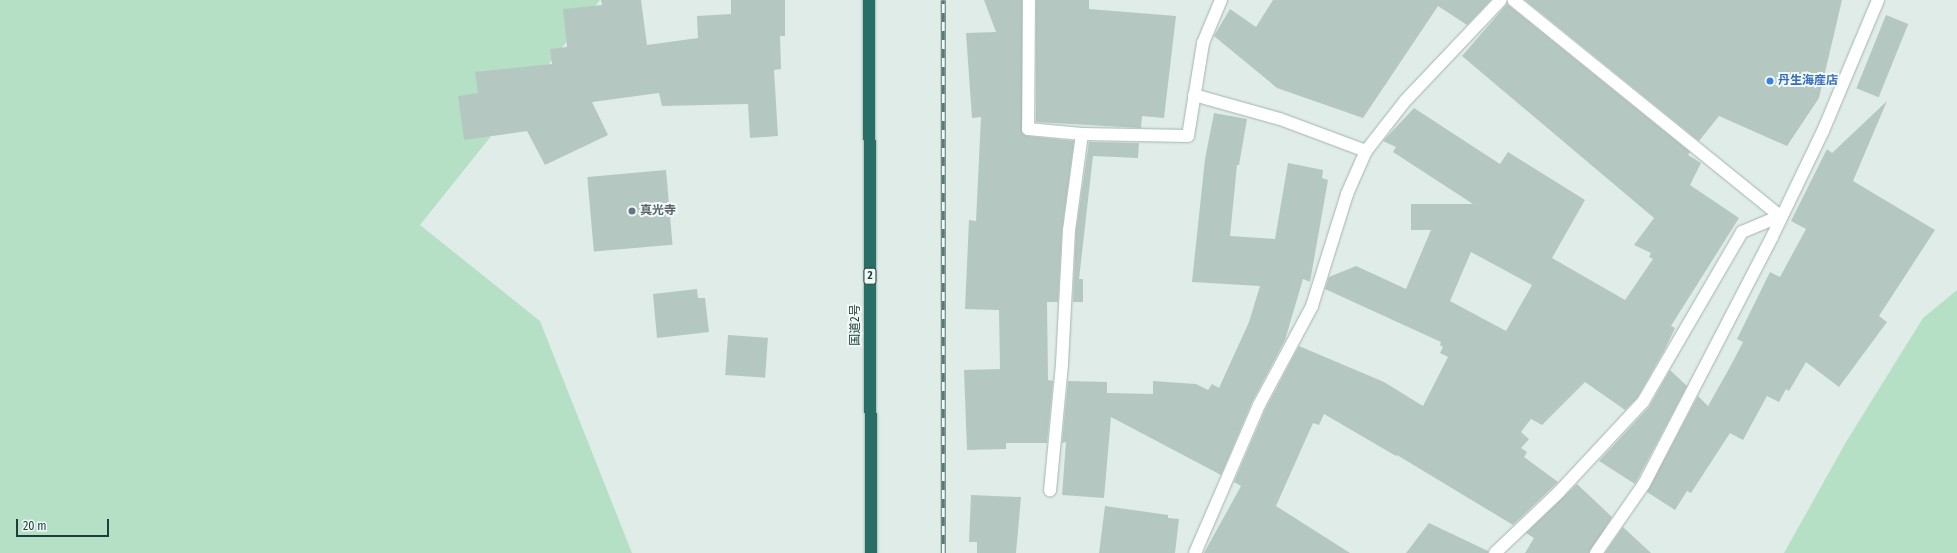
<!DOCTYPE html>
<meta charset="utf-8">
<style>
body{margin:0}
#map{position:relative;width:1957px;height:553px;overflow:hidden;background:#e0ece8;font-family:"Fira Sans Condensed","Noto Sans JP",sans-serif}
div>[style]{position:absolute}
.green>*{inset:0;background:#b6e0c6}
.building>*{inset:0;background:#b5c7c1;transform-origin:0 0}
.roads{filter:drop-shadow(0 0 1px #a2b5b0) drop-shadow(0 0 1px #a2b5b0)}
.minor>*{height:12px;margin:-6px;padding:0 6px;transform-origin:6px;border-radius:6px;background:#fff}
.highway>*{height:12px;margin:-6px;padding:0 6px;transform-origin:6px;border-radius:6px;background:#276e67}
.rail>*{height:4.5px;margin-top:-2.25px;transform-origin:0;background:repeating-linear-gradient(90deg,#f0f9f5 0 9px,#597a75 0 18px);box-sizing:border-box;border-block:1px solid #597a75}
.dots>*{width:11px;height:11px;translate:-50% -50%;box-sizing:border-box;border:2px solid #f0f9f5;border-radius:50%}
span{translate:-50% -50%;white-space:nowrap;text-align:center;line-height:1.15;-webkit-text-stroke:4px #f0f9f5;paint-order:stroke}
.shield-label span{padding:1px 3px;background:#f0f9f5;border:1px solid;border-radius:3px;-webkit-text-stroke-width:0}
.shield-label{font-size:11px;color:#1e3f39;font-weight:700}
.shop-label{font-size:12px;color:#366cbe;font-weight:700}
.left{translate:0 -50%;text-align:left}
.worship-label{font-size:12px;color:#5b616d;font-weight:700}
.street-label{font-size:12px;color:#1e3f39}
.scale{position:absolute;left:16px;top:519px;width:93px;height:18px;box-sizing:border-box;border:2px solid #1e3f39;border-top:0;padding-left:5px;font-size:12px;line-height:14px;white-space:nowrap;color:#1e3f39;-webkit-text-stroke:3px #f0f9f5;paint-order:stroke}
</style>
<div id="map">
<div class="green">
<i style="clip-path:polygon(0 0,600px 0,420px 225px,540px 321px,632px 553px,0 553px)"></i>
<i style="clip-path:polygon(1957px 290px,1957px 553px,1784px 553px,1846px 442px,1923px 318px)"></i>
</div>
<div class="building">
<i style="clip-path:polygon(601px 0,641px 0,647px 45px,698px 38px,697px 16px,731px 14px,731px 0,785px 0,785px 36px,780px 36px,781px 69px,774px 70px,778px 136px,750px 138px,748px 104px,662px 106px,659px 93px,592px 102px,608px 135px,545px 165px,527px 131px,464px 140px,458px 96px,478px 93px,475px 72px,552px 64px,550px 49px,567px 47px,563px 9px,602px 5px)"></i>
<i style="clip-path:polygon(984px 0,1022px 0,1022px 133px,1027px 136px,1074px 141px,1062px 230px,1058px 302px,1047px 302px,1048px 380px,1053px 381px,1047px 443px,1006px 443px,1006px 449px,967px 450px,964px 370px,1000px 369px,999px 310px,965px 309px,969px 220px,976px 221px,981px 117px,972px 118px,966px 33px,996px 32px)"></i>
<i style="clip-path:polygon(1036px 0,1089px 0,1089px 9px,1176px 16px,1164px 118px,1142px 116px,1141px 128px,1036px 122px)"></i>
<i style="clip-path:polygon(1273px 0,1491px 0,1467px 25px,1438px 6px,1363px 118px,1277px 88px,1214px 36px,1230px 9px,1256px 27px)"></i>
<i style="clip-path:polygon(1525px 0,1842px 0,1819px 98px,1787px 146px,1719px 116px,1699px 141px)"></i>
<i style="clip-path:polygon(evenodd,1507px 4px,1690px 152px,1688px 155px,1701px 163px,1690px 185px,1739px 218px,1671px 326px,1675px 328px,1665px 349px,1637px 398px,1625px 410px,1585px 382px,1542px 425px,1531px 419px,1521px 432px,1529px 439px,1521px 448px,1527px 452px,1524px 457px,1558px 482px,1513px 525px,1397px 455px,1396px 456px,1324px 414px,1319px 425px,1313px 423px,1276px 506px,1350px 553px,1204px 553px,1241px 486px,1234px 482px,1266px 408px,1299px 346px,1384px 382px,1423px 406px,1448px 357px,1440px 353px,1443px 347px,1440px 345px,1441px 342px,1325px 289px,1329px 277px,1356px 266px,1406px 289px,1431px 230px,1411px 230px,1411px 204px,1473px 204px,1393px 152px,1396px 147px,1383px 141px,1414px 108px,1500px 164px,1508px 152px,1585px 200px,1552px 258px,1625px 300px,1653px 259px,1649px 257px,1651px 253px,1634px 245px,1654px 218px,1462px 56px,1507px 4px,1471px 252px,1532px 285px,1506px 331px,1450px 301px,1471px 252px)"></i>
<i style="left:1886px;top:15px;width:24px;height:79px;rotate:22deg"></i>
<i style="clip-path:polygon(1887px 101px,1853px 181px,1935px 230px,1879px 316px,1887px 322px,1839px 387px,1806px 362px,1789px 391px,1786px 389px,1779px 402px,1767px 396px,1743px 440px,1730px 433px,1691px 493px,1687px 491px,1675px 510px,1647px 492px,1698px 396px,1708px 406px,1730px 367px,1743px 342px,1737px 339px,1770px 272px,1780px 277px,1806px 229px,1791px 221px,1827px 149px,1832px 153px)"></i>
<i style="clip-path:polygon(1214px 113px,1247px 119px,1239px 165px,1237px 165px,1230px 236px,1275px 239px,1288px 163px,1323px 170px,1322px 178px,1328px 180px,1310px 282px,1303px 279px,1285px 340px,1252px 402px,1221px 475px,1111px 417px,1104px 498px,1062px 495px,1066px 442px,1062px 443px,1068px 381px,1107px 382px,1107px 393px,1153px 394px,1153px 381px,1196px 384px,1208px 390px,1212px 384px,1219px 388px,1249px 322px,1260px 286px,1192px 282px,1205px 159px)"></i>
<i style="clip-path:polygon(1089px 142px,1139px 143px,1138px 158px,1093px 156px,1079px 279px,1083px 279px,1083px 302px,1073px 302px,1076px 231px)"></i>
<i style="left:666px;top:170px;width:75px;height:79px;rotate:85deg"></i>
<i style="clip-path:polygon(697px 289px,698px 298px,705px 298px,709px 332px,657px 338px,653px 294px)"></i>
<i style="left:728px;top:335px;width:40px;height:40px;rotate:4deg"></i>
<i style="clip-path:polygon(1670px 370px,1687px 386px,1635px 484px,1599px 461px,1649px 407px)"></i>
<i style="clip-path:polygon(1577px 484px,1612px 517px,1589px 553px,1525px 553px,1534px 538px,1526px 533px)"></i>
<i style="clip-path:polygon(971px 495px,1021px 497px,1016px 553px,977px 553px,977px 542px,969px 542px)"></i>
<i style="clip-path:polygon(1105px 506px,1168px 515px,1168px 518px,1179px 519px,1175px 553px,1099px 553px)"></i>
<i style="clip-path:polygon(1429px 523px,1488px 551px,1488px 553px,1406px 553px)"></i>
<i style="clip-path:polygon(1623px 527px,1651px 553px,1605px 553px)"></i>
</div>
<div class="roads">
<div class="minor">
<i style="left:1029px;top:0;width:129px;rotate:90.4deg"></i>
<i style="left:1028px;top:129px;width:54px;rotate:5.3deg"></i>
<i style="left:1082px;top:134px;width:97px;rotate:97.7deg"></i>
<i style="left:1069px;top:230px;width:134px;rotate:93deg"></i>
<i style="left:1062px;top:364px;width:127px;rotate:95.4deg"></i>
<i style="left:1194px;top:95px;width:89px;rotate:15.6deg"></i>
<i style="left:1280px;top:119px;width:92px;rotate:20.4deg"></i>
<i style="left:1082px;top:134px;width:106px;rotate:1.1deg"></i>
<i style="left:1188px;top:136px;width:94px;rotate:-80.8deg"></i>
<i style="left:1203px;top:43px;width:47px;rotate:-67.3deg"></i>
<i style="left:1195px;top:553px;width:161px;rotate:-66.6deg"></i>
<i style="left:1259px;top:405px;width:112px;rotate:-61.8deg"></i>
<i style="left:1312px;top:306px;width:117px;rotate:-72.6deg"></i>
<i style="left:1347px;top:194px;width:47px;rotate:-66.2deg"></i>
<i style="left:1366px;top:151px;width:63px;rotate:-52deg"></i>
<i style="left:1405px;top:101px;width:139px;rotate:-46.5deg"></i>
<i style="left:1495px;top:553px;width:87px;rotate:-43.6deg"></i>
<i style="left:1558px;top:493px;width:125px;rotate:-47deg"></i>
<i style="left:1643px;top:402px;width:197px;rotate:-59.8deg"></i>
<i style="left:1742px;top:232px;width:41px;rotate:-22.8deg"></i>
<i style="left:1780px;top:216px;width:343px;rotate:-141deg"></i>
<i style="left:1596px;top:553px;width:84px;rotate:-55.2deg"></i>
<i style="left:1644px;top:484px;width:278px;rotate:-62.6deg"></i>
<i style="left:1772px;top:237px;width:118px;rotate:-64.3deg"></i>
<i style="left:1823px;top:131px;width:142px;rotate:-67.2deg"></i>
</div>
<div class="highway">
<i style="left:869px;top:0;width:553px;rotate:89.79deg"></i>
</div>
</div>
<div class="rail">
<i style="left:943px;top:553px;width:553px;rotate:-90deg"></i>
</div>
<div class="dots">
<i style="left:1770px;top:81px;background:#3f7fe0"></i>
<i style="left:632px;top:211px;background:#6b7280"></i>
</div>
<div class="shield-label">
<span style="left:870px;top:276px">2</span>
</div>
<div class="shop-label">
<span class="left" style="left:1778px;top:81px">丹生海産店</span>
</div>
<div class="worship-label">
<span class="left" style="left:640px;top:211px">真光寺</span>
</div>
<div class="street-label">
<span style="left:856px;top:325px;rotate:-90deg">国道2号</span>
</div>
<div class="scale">20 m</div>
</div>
